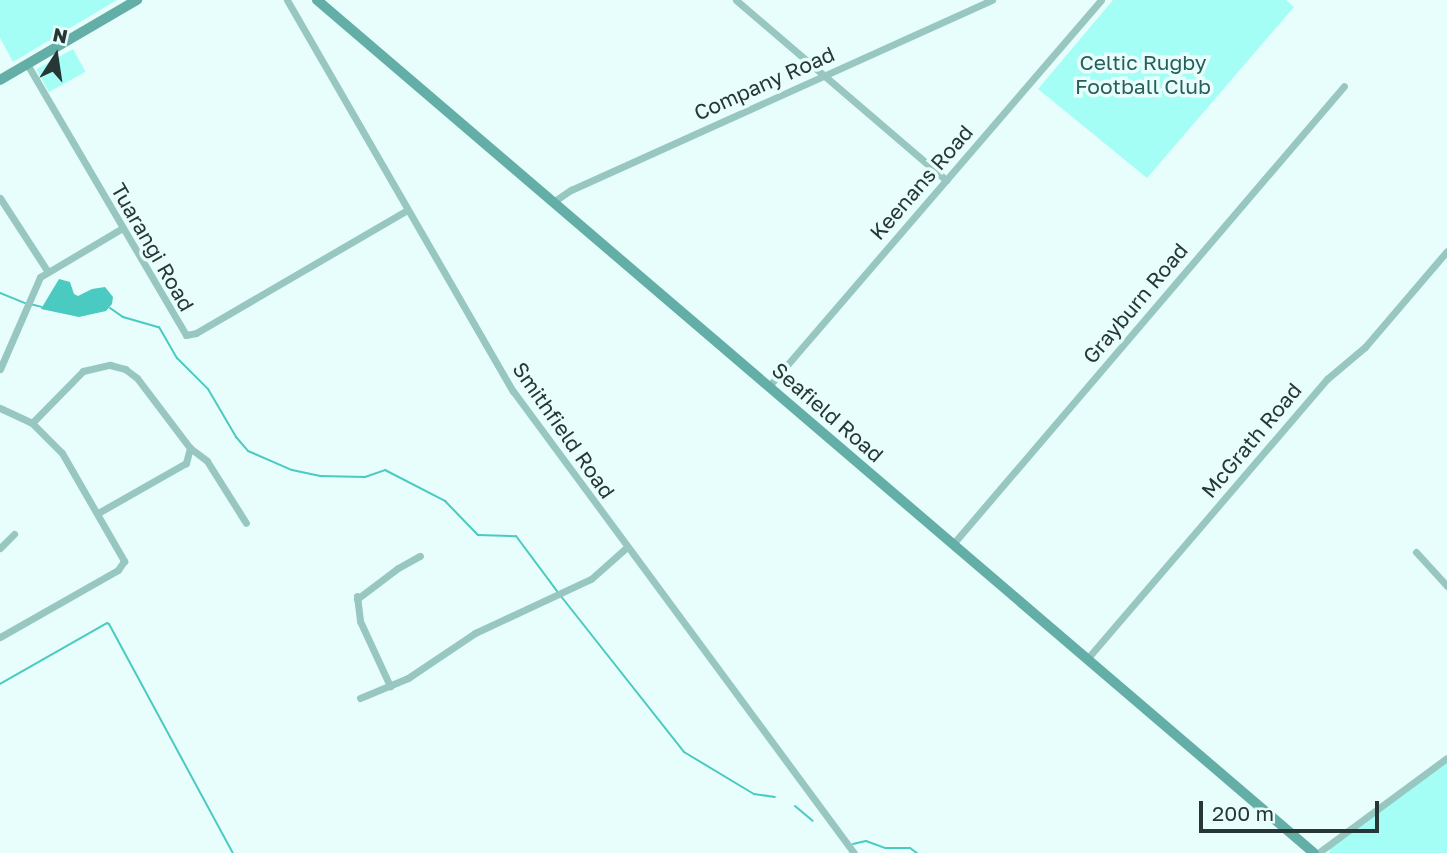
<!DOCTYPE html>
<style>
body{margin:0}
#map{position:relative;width:1447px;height:853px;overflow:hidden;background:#e7fefc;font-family:"Golos Text",sans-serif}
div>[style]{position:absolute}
.green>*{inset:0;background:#a5fef6;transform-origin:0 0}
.water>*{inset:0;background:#4bcac1}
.stream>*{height:2px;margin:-1px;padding:0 1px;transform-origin:1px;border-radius:1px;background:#4bcac1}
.street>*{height:7px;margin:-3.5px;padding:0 3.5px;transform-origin:3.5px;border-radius:3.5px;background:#98c7c2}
.secondary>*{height:10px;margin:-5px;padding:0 5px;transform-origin:5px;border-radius:5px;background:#63aea7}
span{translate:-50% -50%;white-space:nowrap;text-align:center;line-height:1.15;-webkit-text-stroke:7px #e7fefc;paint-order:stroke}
.park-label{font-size:21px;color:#295e5a}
.street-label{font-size:21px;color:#273735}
.north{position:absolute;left:21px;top:21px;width:70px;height:70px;-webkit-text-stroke:5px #e7fefc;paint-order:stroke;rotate:12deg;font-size:19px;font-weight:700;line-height:28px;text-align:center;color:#273735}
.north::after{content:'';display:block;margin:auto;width:24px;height:32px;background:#273735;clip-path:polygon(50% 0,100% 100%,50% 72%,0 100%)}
.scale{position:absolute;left:1199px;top:801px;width:180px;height:32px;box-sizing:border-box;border:4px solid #273735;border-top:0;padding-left:9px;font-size:21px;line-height:24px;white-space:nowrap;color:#273735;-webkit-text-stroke:5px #e7fefc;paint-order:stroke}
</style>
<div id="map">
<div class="green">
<i style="clip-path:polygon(0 0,117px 0,13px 62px,0 38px)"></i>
<i style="clip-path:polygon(1113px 0,1286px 0,1294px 7px,1147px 178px,1038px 89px)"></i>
<i style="left:73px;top:49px;width:26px;height:42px;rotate:61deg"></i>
<i style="clip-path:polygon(1447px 761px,1447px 853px,1329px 853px,1330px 849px)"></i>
</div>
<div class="water">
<i style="clip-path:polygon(59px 279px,70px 282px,74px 294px,78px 296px,92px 289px,105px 287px,113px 297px,112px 304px,106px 311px,79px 317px,41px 309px)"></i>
</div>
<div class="stream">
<i style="left:0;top:293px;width:27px;rotate:22deg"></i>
<i style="left:30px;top:304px;width:12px;rotate:14deg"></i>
<i style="left:110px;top:308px;width:16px;rotate:35deg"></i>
<i style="left:123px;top:317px;width:37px;rotate:16deg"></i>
<i style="left:159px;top:327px;width:36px;rotate:60deg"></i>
<i style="left:177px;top:358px;width:44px;rotate:45deg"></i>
<i style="left:208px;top:389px;width:56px;rotate:59.7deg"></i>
<i style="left:236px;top:437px;width:18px;rotate:49deg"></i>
<i style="left:248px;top:451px;width:48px;rotate:23.4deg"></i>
<i style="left:292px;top:470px;width:29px;rotate:12deg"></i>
<i style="left:320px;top:476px;width:45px;rotate:1.3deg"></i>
<i style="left:365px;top:477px;width:21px;rotate:-19deg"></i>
<i style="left:385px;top:470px;width:68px;rotate:27.3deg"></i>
<i style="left:445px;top:501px;width:47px;rotate:45.9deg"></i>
<i style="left:478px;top:535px;width:38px;rotate:2deg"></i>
<i style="left:516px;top:536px;width:69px;rotate:53.3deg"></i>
<i style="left:560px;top:595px;width:200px;rotate:51.7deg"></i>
<i style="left:684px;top:752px;width:82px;rotate:31deg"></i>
<i style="left:754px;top:794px;width:21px;rotate:8deg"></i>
<i style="left:0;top:684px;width:123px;rotate:-29.7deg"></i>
<i style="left:107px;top:623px;width:2px;rotate:27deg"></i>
<i style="left:109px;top:624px;width:260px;rotate:61.6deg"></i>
<i style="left:795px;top:806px;width:23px;rotate:40deg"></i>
<i style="left:853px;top:844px;width:13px;rotate:-13deg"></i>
<i style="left:866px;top:841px;width:20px;rotate:20deg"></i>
<i style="left:885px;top:848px;width:25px"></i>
<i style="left:910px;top:848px;width:9px;rotate:36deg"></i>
</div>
<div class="street">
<i style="left:287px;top:0;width:452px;rotate:60deg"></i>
<i style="left:513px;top:391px;width:574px;rotate:53.57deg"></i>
<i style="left:736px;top:0;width:277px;rotate:40.6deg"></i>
<i style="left:27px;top:64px;width:314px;rotate:59.6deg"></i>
<i style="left:186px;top:335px;width:10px;rotate:-11deg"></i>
<i style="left:196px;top:333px;width:244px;rotate:-30.2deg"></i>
<i style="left:0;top:198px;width:88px;rotate:57deg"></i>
<i style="left:553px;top:202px;width:22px;rotate:-34deg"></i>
<i style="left:571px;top:190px;width:462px;rotate:-24.3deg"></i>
<i style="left:0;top:369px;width:100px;rotate:-66.5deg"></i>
<i style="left:40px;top:277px;width:94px;rotate:-30.7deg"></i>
<i style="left:769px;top:386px;width:509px;rotate:-49.3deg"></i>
<i style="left:0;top:408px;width:35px;rotate:25deg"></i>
<i style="left:32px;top:423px;width:42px;rotate:45deg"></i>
<i style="left:62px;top:453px;width:125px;rotate:60.1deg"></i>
<i style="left:124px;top:561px;width:11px;rotate:124deg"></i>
<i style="left:118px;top:570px;width:136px;rotate:150.4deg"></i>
<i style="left:32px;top:423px;width:73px;rotate:-45.6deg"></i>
<i style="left:83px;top:371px;width:28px;rotate:-13deg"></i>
<i style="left:110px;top:365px;width:16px;rotate:15deg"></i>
<i style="left:125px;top:369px;width:15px;rotate:37deg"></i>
<i style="left:137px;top:378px;width:88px;rotate:52.9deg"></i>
<i style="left:190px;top:448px;width:16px;rotate:105deg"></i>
<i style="left:186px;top:463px;width:101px;rotate:150.4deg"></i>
<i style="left:190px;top:448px;width:21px;rotate:37deg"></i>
<i style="left:207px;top:461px;width:73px;rotate:57.8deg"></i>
<i style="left:953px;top:544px;width:602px;rotate:-49.51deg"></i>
<i style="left:0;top:548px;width:20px;rotate:-45deg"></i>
<i style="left:1416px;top:552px;width:46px;rotate:47.6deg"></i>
<i style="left:357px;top:596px;width:25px;rotate:83deg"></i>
<i style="left:360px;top:621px;width:72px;rotate:65.2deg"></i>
<i style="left:357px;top:599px;width:51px;rotate:-37.1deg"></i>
<i style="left:398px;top:568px;width:25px;rotate:-29deg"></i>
<i style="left:1087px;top:659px;width:369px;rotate:-49.4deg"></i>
<i style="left:1327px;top:379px;width:50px;rotate:-40.1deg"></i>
<i style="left:1365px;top:347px;width:126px;rotate:-49.5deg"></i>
<i style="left:360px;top:698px;width:52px;rotate:-22.6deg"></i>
<i style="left:408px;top:678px;width:81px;rotate:-33.9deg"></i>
<i style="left:475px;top:633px;width:128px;rotate:-25deg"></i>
<i style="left:591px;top:579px;width:48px;rotate:-41.6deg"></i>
<i style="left:1318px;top:853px;width:160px;rotate:-36.4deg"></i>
</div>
<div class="secondary">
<i style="left:317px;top:0;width:1312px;rotate:40.55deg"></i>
<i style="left:0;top:80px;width:159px;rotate:-30.3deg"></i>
</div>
<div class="park-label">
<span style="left:1143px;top:74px">Celtic Rugby<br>Football Club</span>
</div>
<div class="street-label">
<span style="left:764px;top:83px;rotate:-24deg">Company Road</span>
<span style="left:921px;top:182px;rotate:-49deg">Keenans Road</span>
<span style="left:153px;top:247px;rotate:60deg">Tuarangi Road</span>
<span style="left:1135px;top:303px;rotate:-50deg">Grayburn Road</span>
<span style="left:828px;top:412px;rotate:41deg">Seafield Road</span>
<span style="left:564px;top:430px;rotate:55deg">Smithfield Road</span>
<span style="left:1251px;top:440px;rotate:-50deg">McGrath Road</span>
</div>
<div class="north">N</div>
<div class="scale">200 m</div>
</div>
